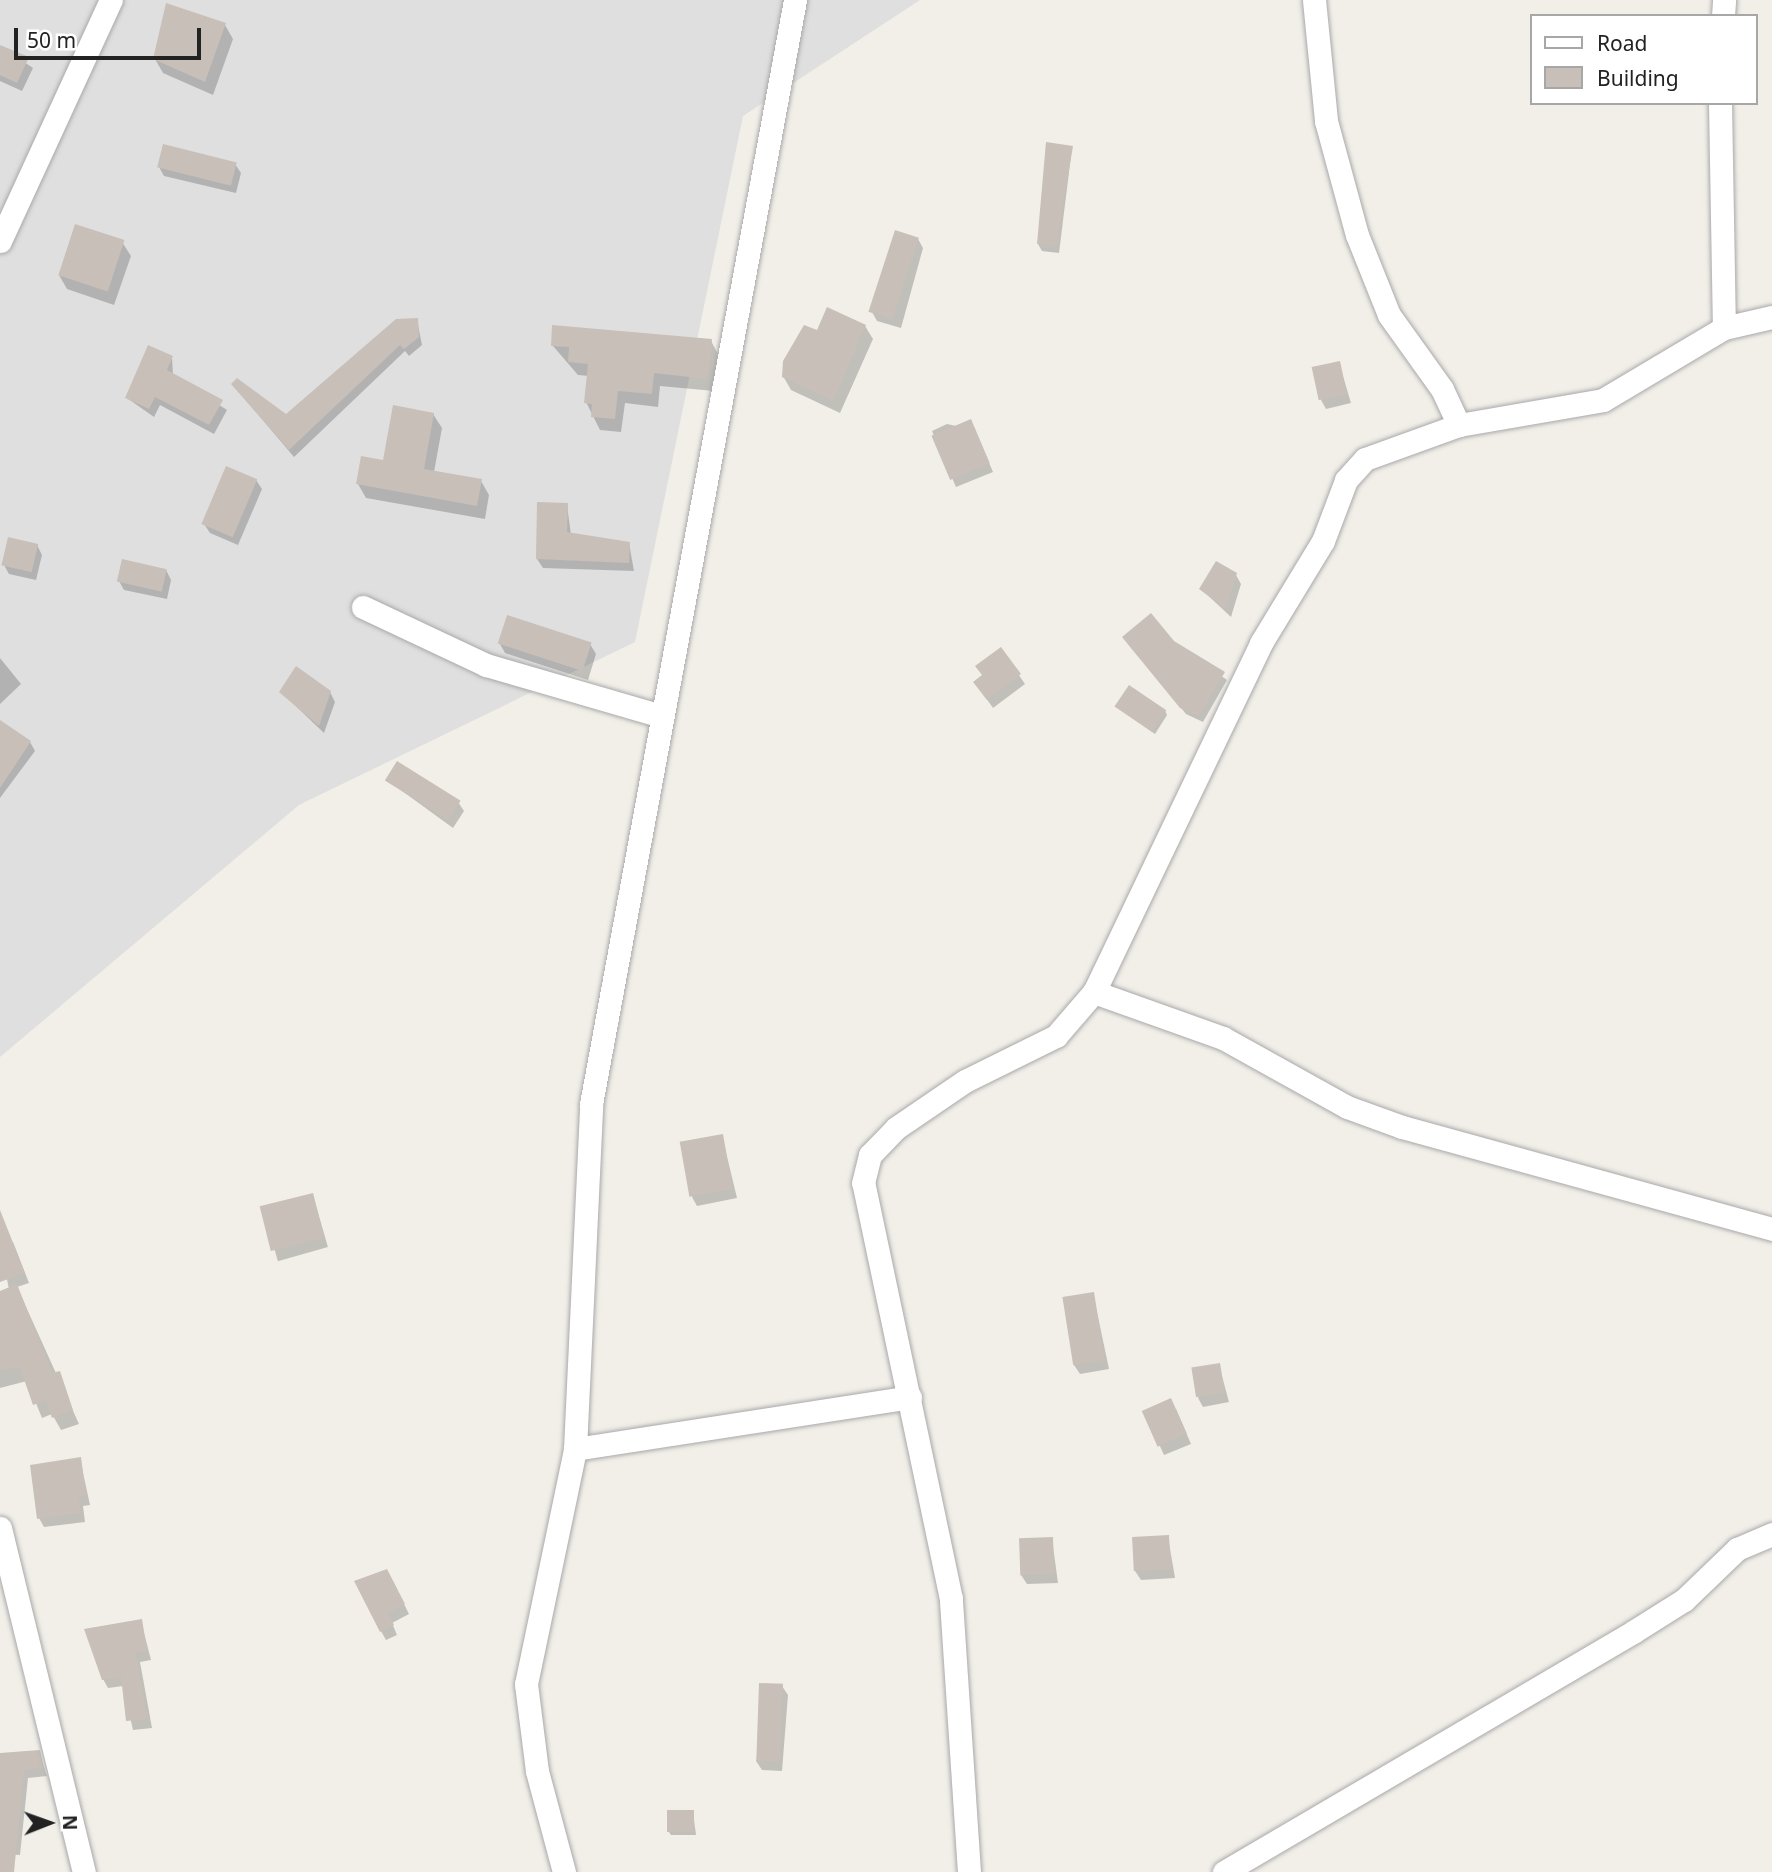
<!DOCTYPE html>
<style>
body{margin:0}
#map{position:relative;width:1772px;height:1872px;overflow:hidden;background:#f2efe9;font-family:"Noto Sans",sans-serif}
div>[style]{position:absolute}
.residential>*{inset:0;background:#e0dfdf}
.shadow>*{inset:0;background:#0003;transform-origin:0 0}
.building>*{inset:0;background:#c7bfb8;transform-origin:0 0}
.roads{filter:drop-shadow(0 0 2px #a9a9a9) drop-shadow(0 0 2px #a9a9a9)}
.minor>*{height:23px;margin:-11.5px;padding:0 11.5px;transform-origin:11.5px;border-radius:11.5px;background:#fff}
span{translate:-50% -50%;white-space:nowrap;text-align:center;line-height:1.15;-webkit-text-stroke:5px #fff;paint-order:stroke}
.legend{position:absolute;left:1530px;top:14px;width:228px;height:91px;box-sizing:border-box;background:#fff;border:2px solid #a7a7a7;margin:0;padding:9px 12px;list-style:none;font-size:21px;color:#222}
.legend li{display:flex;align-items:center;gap:14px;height:35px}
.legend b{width:35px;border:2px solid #a7a7a7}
.north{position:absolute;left:14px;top:1788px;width:70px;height:70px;-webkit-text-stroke:5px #fff;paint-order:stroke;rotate:89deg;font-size:19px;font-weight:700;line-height:28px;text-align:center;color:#222}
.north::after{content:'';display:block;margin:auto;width:24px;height:32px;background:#222;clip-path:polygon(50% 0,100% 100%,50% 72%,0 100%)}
.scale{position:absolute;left:14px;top:28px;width:187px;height:32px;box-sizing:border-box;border:4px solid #222;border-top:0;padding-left:9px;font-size:21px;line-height:24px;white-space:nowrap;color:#222;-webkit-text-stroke:5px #fff;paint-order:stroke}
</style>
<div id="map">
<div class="residential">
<i style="clip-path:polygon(0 0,920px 0,743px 116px,635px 642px,299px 805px,0 1057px)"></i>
</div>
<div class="shadow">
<i style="clip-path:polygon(225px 25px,233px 39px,213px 95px,163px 73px,155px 59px)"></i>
<i style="clip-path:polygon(0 46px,33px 68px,22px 91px,0 81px)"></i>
<i style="clip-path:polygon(1072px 148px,1059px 253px,1042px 251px,1038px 244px)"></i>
<i style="clip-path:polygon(235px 164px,241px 173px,236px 193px,164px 176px,159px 167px)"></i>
<i style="clip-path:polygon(918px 239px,923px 248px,901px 328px,877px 321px,872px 312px)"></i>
<i style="clip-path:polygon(122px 242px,131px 256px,114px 305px,67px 289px,59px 275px)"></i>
<i style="clip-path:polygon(417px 320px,422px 345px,409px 356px,405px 351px,294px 457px,233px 385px,286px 416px)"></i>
<i style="clip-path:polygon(865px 326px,873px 339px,840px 413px,791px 390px,783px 376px,817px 332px)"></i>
<i style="clip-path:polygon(711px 341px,718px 354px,714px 391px,660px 386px,658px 407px,625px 403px,621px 432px,600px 430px,586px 402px,589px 376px,578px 375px,553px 346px)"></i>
<i style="clip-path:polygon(172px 358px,173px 375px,227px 410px,214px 434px,160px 405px,154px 417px,127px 398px)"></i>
<i style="clip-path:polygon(1339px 363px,1351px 403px,1326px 409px,1321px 400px)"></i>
<i style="clip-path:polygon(433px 414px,442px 428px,434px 472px,481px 481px,489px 495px,485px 519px,366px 498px,358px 484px)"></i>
<i style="clip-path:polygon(947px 424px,975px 430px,993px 472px,956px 487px,932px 431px)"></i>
<i style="clip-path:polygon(256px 480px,262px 489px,238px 545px,210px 533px,204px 524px)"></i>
<i style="clip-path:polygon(567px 505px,571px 535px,629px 543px,634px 571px,543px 568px,537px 559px)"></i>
<i style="clip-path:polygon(37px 545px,42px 555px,36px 580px,9px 574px,4px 565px)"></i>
<i style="clip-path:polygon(166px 570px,171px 580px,167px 599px,124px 590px,119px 581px)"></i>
<i style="clip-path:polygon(1236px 575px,1241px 584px,1231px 617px,1201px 589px)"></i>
<i style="clip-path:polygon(1173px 642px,1227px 680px,1203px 722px,1186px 714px,1128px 644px)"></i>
<i style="clip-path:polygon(500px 644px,590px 644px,596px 654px,588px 680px,505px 653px)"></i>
<i style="clip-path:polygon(1001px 649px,1025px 684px,993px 708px,981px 691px)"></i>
<i style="clip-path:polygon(0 658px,21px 684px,0 704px)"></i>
<i style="clip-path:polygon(281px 692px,330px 692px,335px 702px,324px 733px)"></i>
<i style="clip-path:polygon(1117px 707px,1165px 711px,1167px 715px,1155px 734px)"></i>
<i style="clip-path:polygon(0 731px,30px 742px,35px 751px,0 798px)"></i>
<i style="clip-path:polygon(387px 780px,458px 802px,464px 811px,453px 828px)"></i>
<i style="clip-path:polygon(722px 1136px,737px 1198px,697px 1206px,692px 1197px)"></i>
<i style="left:313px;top:1195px;width:54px;height:52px;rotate:74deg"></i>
<i style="clip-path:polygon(13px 1242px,29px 1283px,17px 1287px,79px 1424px,61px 1430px,52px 1414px,42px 1418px,27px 1381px,0 1388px,0 1293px,9px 1289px,0 1246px)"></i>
<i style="clip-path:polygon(1093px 1293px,1109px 1369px,1080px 1374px,1074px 1365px)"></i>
<i style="clip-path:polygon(1219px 1365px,1229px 1402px,1203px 1407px,1198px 1398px)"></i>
<i style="clip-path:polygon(1176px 1409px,1191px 1444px,1164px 1455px,1144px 1411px)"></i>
<i style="clip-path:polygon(80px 1459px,90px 1505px,83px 1506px,85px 1522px,44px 1527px,39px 1518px)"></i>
<i style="clip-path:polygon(1168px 1537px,1175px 1578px,1141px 1580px,1135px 1571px)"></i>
<i style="clip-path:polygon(1052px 1539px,1058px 1583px,1027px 1584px,1021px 1575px)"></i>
<i style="clip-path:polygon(392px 1580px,409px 1614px,392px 1623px,397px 1635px,386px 1640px,381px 1631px)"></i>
<i style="clip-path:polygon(141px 1621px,151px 1660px,140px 1662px,152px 1728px,133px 1730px,123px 1686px,108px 1688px,103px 1679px)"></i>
<i style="clip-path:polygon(782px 1686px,788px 1695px,782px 1771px,762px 1770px,756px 1761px)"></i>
<i style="clip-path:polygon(39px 1752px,47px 1776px,28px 1778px,20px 1855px,0 1854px,0 1793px)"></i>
<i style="clip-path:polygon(693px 1812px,696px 1835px,671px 1835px,669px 1832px)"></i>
</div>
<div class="building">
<i style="clip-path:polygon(166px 3px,226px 23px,205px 82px,153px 59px)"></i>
<i style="clip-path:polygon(0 45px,29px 57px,17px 83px,0 75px)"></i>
<i style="clip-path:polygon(1046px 142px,1073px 146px,1056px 247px,1037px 244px)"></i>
<i style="left:163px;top:144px;width:76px;height:24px;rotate:14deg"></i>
<i style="left:75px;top:224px;width:52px;height:54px;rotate:18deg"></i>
<i style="left:895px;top:230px;width:25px;height:86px;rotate:18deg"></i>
<i style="clip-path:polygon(827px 307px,866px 325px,833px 401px,782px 377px,783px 361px,804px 325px,817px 330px)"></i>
<i style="clip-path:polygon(418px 318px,419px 337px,404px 349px,400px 345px,289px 450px,231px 384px,237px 378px,286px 414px,396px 319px)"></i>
<i style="clip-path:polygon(552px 325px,712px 339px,708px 379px,654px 373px,652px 394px,618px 391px,615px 419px,591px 417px,592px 404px,584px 403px,588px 364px,568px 362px,569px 347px,551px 346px)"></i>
<i style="clip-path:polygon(148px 345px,173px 356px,167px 370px,223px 400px,209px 425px,155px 397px,149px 409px,125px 398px)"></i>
<i style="left:1340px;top:361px;width:34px;height:29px;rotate:78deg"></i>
<i style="clip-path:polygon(393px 405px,434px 413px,424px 469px,482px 479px,477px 506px,356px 484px,361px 456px,383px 460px)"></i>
<i style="left:971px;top:419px;width:48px;height:43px;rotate:67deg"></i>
<i style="left:226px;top:466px;width:34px;height:63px;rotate:23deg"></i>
<i style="clip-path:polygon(537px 502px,568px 503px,567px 532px,630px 542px,629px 563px,536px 559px)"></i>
<i style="left:8px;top:537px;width:31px;height:29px;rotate:13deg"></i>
<i style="left:122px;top:559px;width:46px;height:23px;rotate:13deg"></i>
<i style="clip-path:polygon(1216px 561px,1237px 573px,1226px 609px,1199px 589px)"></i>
<i style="clip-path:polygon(1151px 613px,1174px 641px,1225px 672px,1199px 716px,1180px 708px,1122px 637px)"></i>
<i style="left:507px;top:615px;width:89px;height:30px;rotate:18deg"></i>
<i style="clip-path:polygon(1001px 647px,1021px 674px,987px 700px,973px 682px,982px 675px,975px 666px)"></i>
<i style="clip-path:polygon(296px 666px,331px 691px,319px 726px,279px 692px)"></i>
<i style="left:1129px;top:685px;width:45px;height:26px;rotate:34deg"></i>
<i style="clip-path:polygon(0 720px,31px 741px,0 788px)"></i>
<i style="left:397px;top:761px;width:75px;height:23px;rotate:32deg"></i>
<i style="left:723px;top:1134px;width:56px;height:44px;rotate:80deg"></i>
<i style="left:313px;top:1193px;width:46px;height:55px;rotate:76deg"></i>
<i style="clip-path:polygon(0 1210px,25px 1273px,0 1282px)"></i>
<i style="clip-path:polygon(17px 1284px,52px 1373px,60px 1371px,73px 1410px,52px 1418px,46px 1400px,33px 1405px,20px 1368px,0 1370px,0 1291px)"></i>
<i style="left:1094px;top:1292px;width:69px;height:32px;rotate:81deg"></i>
<i style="left:1220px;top:1363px;width:30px;height:29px;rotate:81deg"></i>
<i style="left:1171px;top:1398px;width:39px;height:32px;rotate:66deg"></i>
<i style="clip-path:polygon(81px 1457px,86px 1496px,79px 1497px,81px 1513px,37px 1519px,30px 1465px)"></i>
<i style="left:1169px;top:1535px;width:34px;height:37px;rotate:87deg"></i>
<i style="left:1053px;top:1537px;width:37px;height:34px;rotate:88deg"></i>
<i style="clip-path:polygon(387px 1569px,405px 1604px,388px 1613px,394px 1625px,380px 1632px,354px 1581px)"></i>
<i style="clip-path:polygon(142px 1619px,147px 1651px,136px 1653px,148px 1719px,126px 1721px,121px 1677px,102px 1680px,84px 1629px)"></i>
<i style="left:759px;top:1683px;width:24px;height:78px;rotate:2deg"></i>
<i style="clip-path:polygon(40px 1750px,44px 1768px,24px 1770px,14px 1872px,0 1872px,0 1753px)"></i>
<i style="left:667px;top:1810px;width:27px;height:22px"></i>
</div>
<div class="roads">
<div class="minor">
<i style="left:1314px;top:0;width:122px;rotate:84.3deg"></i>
<i style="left:1326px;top:121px;width:118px;rotate:74.8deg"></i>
<i style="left:1357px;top:235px;width:86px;rotate:68.2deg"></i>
<i style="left:1389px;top:315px;width:91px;rotate:54.4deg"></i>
<i style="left:1442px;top:389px;width:40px;rotate:65deg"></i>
<i style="left:1723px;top:16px;width:16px;rotate:-86deg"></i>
<i style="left:1720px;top:103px;width:225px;rotate:89deg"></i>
<i style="left:0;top:241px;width:265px;rotate:-65.3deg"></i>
<i style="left:363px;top:607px;width:136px;rotate:25.2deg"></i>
<i style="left:486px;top:665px;width:182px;rotate:16.2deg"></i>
<i style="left:1094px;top:992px;width:137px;rotate:19.6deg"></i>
<i style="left:1223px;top:1038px;width:142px;rotate:29.1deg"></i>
<i style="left:1347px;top:1107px;width:59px;rotate:20deg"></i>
<i style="left:1402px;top:1127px;width:384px;rotate:15.4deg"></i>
<i style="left:575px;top:1449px;width:339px;rotate:-8.8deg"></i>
<i style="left:0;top:1528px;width:354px;rotate:76.3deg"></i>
<i style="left:564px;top:1872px;width:105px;rotate:-105deg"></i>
<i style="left:537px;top:1771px;width:88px;rotate:-97.2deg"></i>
<i style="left:526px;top:1684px;width:240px;rotate:-78.2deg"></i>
<i style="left:575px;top:1449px;width:345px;rotate:-87.3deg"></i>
<i style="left:591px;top:1104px;width:1123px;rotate:-79.53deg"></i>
<i style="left:969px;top:1872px;width:274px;rotate:-93.8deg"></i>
<i style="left:951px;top:1599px;width:425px;rotate:-101.9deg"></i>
<i style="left:863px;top:1183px;width:29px;rotate:-76deg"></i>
<i style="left:870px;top:1155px;width:37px;rotate:-46deg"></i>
<i style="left:896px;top:1128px;width:83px;rotate:-34.3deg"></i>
<i style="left:965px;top:1081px;width:102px;rotate:-26.3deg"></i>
<i style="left:1056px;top:1036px;width:58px;rotate:-49.2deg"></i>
<i style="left:1094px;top:992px;width:387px;rotate:-64.4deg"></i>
<i style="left:1261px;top:643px;width:119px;rotate:-58.7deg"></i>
<i style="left:1323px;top:541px;width:65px;rotate:-69.3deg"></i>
<i style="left:1346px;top:480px;width:28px;rotate:-48deg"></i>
<i style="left:1365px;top:459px;width:100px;rotate:-19.9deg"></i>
<i style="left:1459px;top:425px;width:146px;rotate:-9.8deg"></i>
<i style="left:1603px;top:400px;width:141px;rotate:-30.8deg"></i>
<i style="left:1724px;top:328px;width:49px;rotate:-12.9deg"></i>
<i style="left:1224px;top:1872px;width:474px;rotate:-30.4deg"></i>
<i style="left:1633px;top:1632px;width:60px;rotate:-32.1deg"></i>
<i style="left:1684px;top:1600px;width:74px;rotate:-43.9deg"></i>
<i style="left:1737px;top:1549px;width:38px;rotate:-23deg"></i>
</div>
</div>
<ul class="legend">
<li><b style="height:9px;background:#fff"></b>Road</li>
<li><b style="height:19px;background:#c7bfb8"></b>Building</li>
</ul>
<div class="north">N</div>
<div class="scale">50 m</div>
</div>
